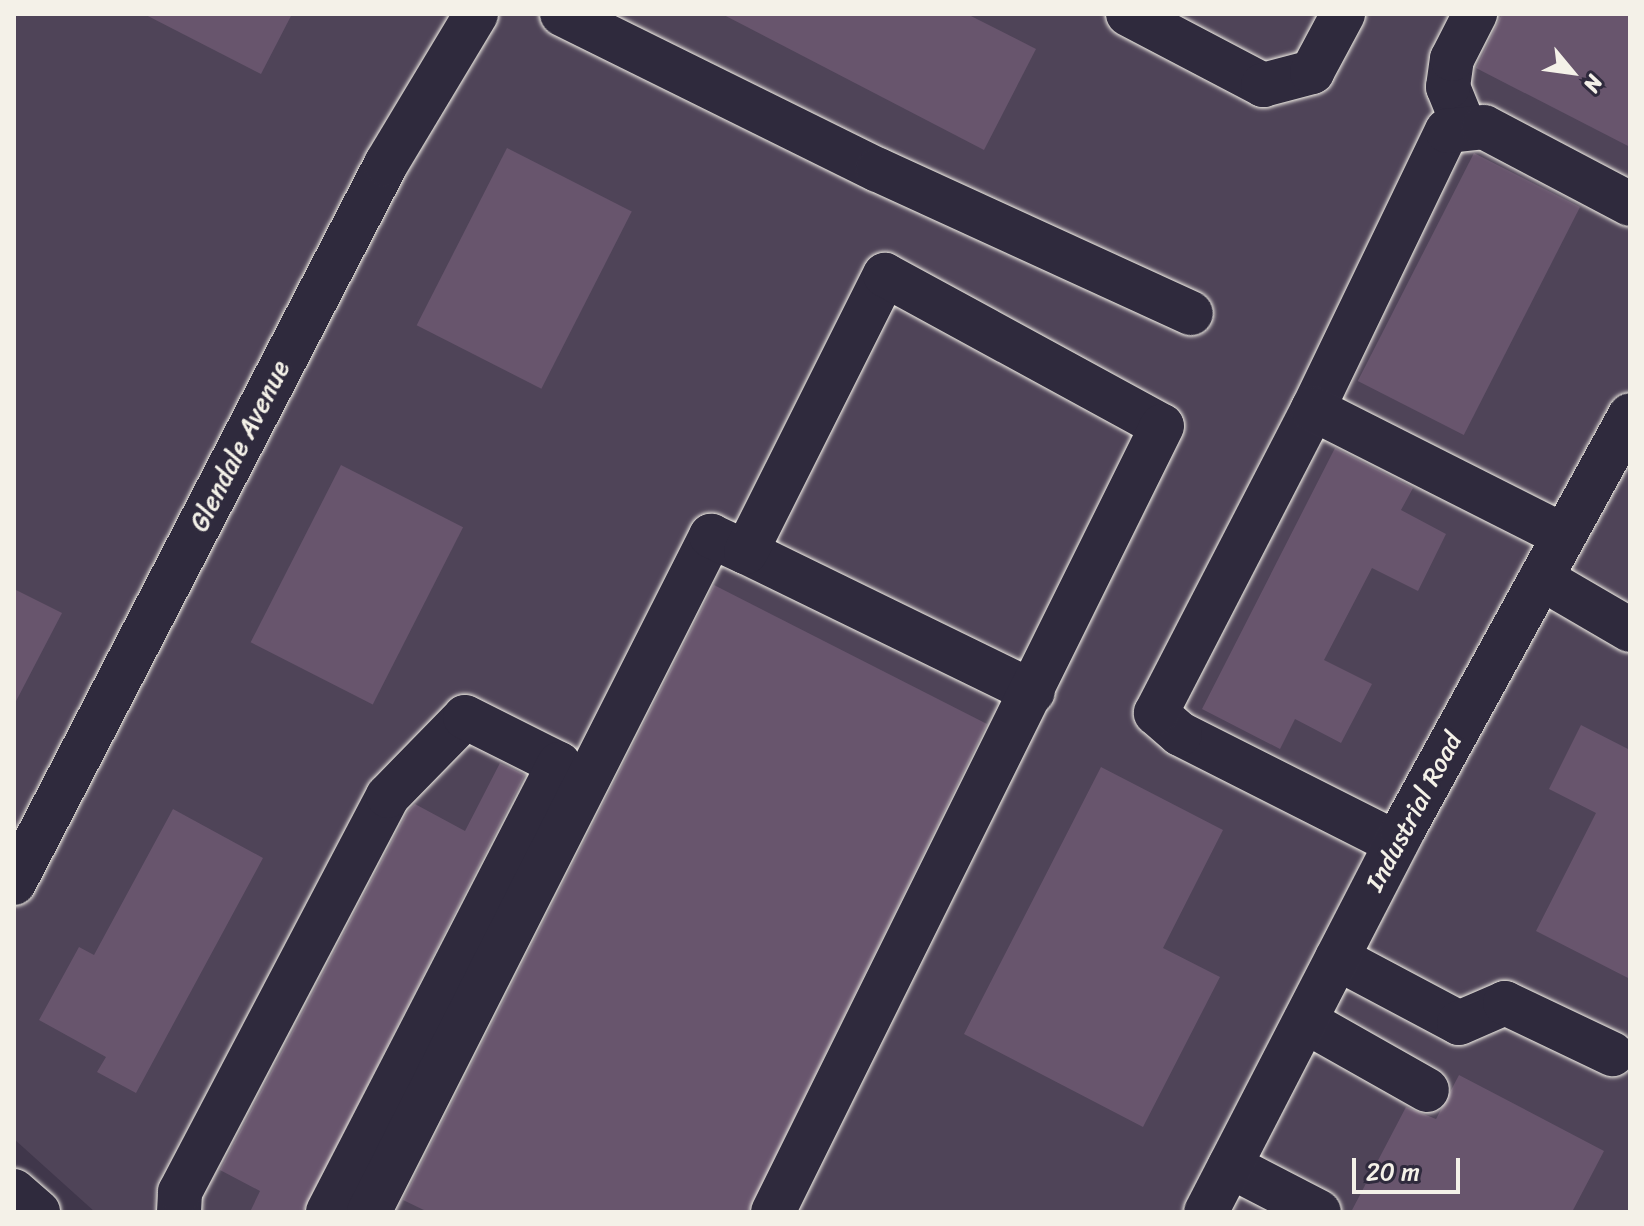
<!DOCTYPE html>
<style>
body{margin:0}
#map{position:relative;width:1644px;height:1226px;overflow:hidden;background:#40374b;font-family:Sriracha,sans-serif}
div>[style]{position:absolute}
.built>*{inset:0;background:#4f4458}
.building>*{inset:0;background:#68556d;transform-origin:0 0}
.roads{filter:drop-shadow(0 0 2px #f4f1e8) drop-shadow(0 0 2px #f4f1e8)}
.minor>*{height:44px;margin:-22px;padding:0 22px;transform-origin:22px;border-radius:22px;background:#2f2a3d}
span{translate:-50% -50%;white-space:nowrap;text-align:center;line-height:1.15;-webkit-text-stroke:6px #2f2a3d;paint-order:stroke}
.street-label{font-size:26px;color:#f4f1e8}
.frame{position:absolute;inset:0;border:16px solid #f4f1e8;pointer-events:none}
.north{position:absolute;left:1532px;top:32px;width:80px;height:80px;-webkit-text-stroke:6px #2f2a3d;paint-order:stroke;rotate:119deg;font-size:22px;font-weight:700;line-height:32px;text-align:center;color:#f4f1e8}
.north::after{content:'';display:block;margin:auto;width:28px;height:36px;background:#f4f1e8;clip-path:polygon(50% 0,100% 100%,50% 72%,0 100%)}
.scale{position:absolute;left:1352px;top:1158px;width:108px;height:36px;box-sizing:border-box;border:4px solid #f4f1e8;border-top:0;padding-left:10px;font-size:24px;line-height:28px;white-space:nowrap;color:#f4f1e8;-webkit-text-stroke:6px #2f2a3d;paint-order:stroke}
</style>
<div id="map">
<div class="built">
<i style="clip-path:polygon(14px 14px,1630px 14px,1630px 1212px,95px 1212px,14px 1139px)"></i>
</div>
<div class="building">
<i style="clip-path:polygon(144px 14px,292px 14px,261px 74px)"></i>
<i style="clip-path:polygon(722px 14px,967px 14px,1036px 49px,984px 150px)"></i>
<i style="clip-path:polygon(1502px 14px,1630px 14px,1630px 147px,1476px 68px)"></i>
<i style="left:507px;top:148px;width:140px;height:199px;rotate:27deg"></i>
<i style="left:1474px;top:153px;width:119px;height:256px;rotate:27deg"></i>
<i style="clip-path:polygon(1335px 448px,1413px 488px,1401px 510px,1446px 534px,1418px 591px,1372px 568px,1324px 660px,1372px 684px,1341px 743px,1295px 719px,1280px 749px,1202px 709px)"></i>
<i style="left:341px;top:465px;width:137px;height:199px;rotate:27deg"></i>
<i style="clip-path:polygon(714px 585px,987px 724px,748px 1212px,428px 1212px,403px 1200px)"></i>
<i style="clip-path:polygon(14px 589px,62px 613px,14px 705px)"></i>
<i style="clip-path:polygon(1581px 725px,1630px 750px,1630px 979px,1536px 931px,1596px 813px,1549px 789px)"></i>
<i style="clip-path:polygon(500px 763px,525px 775px,303px 1212px,250px 1212px,260px 1191px,220px 1170px,408px 811px,415px 804px,465px 831px)"></i>
<i style="clip-path:polygon(1101px 767px,1223px 830px,1163px 948px,1220px 977px,1143px 1127px,964px 1034px)"></i>
<i style="clip-path:polygon(173px 809px,263px 858px,136px 1093px,97px 1072px,106px 1057px,39px 1020px,79px 947px,94px 955px)"></i>
<i style="clip-path:polygon(1459px 1075px,1604px 1151px,1572px 1212px,1351px 1212px,1406px 1107px,1436px 1119px)"></i>
</div>
<div class="roads">
<div class="minor">
<i style="left:562px;top:14px;width:352px;rotate:26.3deg"></i>
<i style="left:878px;top:170px;width:344px;rotate:24.6deg"></i>
<i style="left:1128px;top:14px;width:153px;rotate:27.7deg"></i>
<i style="left:1263px;top:85px;width:51px;rotate:-14.9deg"></i>
<i style="left:1312px;top:72px;width:66px;rotate:-61.9deg"></i>
<i style="left:1463px;top:124px;width:40px;rotate:-112deg"></i>
<i style="left:1448px;top:87px;width:28px;rotate:-82deg"></i>
<i style="left:1452px;top:59px;width:51px;rotate:-62.9deg"></i>
<i style="left:1313px;top:409px;width:309px;rotate:-64.3deg"></i>
<i style="left:1447px;top:131px;width:37px;rotate:-6deg"></i>
<i style="left:1484px;top:127px;width:165px;rotate:27.8deg"></i>
<i style="left:746px;top:552px;width:319px;rotate:26deg"></i>
<i style="left:1541px;top:578px;width:103px;rotate:30.3deg"></i>
<i style="left:1396px;top:843px;width:242px;rotate:-153.2deg"></i>
<i style="left:1180px;top:734px;width:32px;rotate:-139deg"></i>
<i style="left:1156px;top:713px;width:342px;rotate:-62.7deg"></i>
<i style="left:1313px;top:409px;width:281px;rotate:26.8deg"></i>
<i style="left:14px;top:883px;width:810px;rotate:-62.64deg"></i>
<i style="left:386px;top:164px;width:175px;rotate:-59deg"></i>
<i style="left:1337px;top:958px;width:138px;rotate:28deg"></i>
<i style="left:1459px;top:1023px;width:50px;rotate:-23.5deg"></i>
<i style="left:1505px;top:1003px;width:119px;rotate:25.5deg"></i>
<i style="left:1305px;top:1021px;width:140px;rotate:29.5deg"></i>
<i style="left:1230px;top:1166px;width:100px;rotate:27.3deg"></i>
<i style="left:14px;top:1191px;width:32px;rotate:41deg"></i>
<i style="left:179px;top:1212px;width:20px;rotate:-87deg"></i>
<i style="left:180px;top:1192px;width:447px;rotate:-62.3deg"></i>
<i style="left:388px;top:796px;width:110px;rotate:-45.7deg"></i>
<i style="left:465px;top:717px;width:105px;rotate:26.6deg"></i>
<i style="left:559px;top:764px;width:504px;rotate:117.28deg"></i>
<i style="left:369px;top:1212px;width:758px;rotate:-63.16deg"></i>
<i style="left:711px;top:536px;width:38px;rotate:25deg"></i>
<i style="left:746px;top:552px;width:310px;rotate:-63.4deg"></i>
<i style="left:885px;top:275px;width:315px;rotate:28.6deg"></i>
<i style="left:1162px;top:426px;width:877px;rotate:116.33deg"></i>
<i style="left:1206px;top:1212px;width:428px;rotate:-62.7deg"></i>
<i style="left:1402px;top:832px;width:475px;rotate:-61.3deg"></i>
</div>
</div>
<div class="street-label">
<span style="left:240px;top:446px;rotate:-63deg">Glendale Avenue</span>
<span style="left:1414px;top:812px;rotate:-62deg">Industrial Road</span>
</div>
<div class="frame"></div>
<div class="north">N</div>
<div class="scale">20 m</div>
</div>
